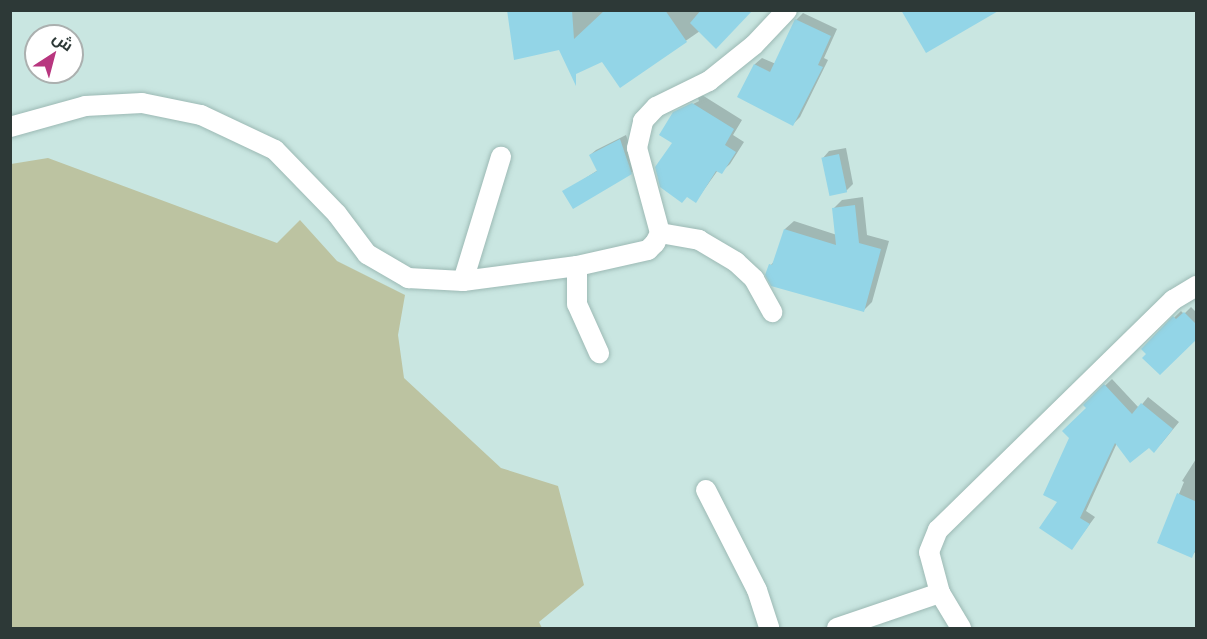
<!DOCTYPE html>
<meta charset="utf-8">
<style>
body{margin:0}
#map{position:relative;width:1207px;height:639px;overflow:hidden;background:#c9e6e1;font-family:"Exo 2",Cairo,sans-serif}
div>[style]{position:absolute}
.green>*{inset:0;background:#bcc3a1}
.shadow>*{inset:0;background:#0003}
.building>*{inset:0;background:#93d5e7;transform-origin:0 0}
.roads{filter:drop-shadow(0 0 2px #9cb9b4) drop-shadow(0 0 2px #9cb9b4)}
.street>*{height:20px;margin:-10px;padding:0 10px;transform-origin:10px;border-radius:10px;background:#fff}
span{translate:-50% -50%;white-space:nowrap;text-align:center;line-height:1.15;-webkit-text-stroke:5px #fff;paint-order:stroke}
.frame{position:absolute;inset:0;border:12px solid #2d3937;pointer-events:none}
.north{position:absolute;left:24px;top:24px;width:60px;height:60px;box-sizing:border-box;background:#fff;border:2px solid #abb0af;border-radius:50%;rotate:36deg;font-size:16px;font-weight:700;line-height:24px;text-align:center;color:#2d3937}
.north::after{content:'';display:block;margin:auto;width:21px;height:27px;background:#b8367f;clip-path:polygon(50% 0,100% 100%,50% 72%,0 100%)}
</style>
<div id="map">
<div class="green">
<i style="clip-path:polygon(48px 158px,277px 243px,300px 220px,337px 261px,405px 295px,398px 335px,404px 378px,501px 468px,558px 486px,584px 585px,539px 622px,542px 628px,11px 628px,11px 164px)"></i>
</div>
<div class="shadow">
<i style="clip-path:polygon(509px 10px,751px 10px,700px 31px,620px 86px,603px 60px,560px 49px,515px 58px)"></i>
<i style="clip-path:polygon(803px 13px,837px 29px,824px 58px,828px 60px,800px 117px,793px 124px,739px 96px,755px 64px,762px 58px,776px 64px,796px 20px)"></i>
<i style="clip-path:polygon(702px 95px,742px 120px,733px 135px,744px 142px,730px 164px,721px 172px,718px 170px,696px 201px,674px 143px,677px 112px,699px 101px,698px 98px,680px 107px)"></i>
<i style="clip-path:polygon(626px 135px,637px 167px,631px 173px,564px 192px,598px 170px,590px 155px,596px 150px)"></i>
<i style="clip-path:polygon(846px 148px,853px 184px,846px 191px,823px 158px,829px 151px)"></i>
<i style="clip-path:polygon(863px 197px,867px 235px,889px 241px,872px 302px,864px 310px,771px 265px,776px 259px,785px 229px,794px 221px,837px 235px,834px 208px,842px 200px)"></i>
<i style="clip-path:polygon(1191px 307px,1196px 312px,1196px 336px,1148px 354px,1143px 348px,1181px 311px,1184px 314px)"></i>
<i style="clip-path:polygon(1112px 379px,1139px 408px,1148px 397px,1179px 422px,1161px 444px,1149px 446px,1117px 443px,1086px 511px,1095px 517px,1072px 548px,1059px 502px,1088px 408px,1085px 405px)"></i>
<i style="clip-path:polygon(1196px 459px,1196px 551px,1191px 556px,1159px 542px,1184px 482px,1182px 481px)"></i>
</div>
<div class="building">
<i style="clip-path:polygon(507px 10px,572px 10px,574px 39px,605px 10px,665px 10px,687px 42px,620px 88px,602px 62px,576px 74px,576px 86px,559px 50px,514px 60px)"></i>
<i style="clip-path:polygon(701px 10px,753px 10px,716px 49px,690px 23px)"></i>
<i style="clip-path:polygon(901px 10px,1000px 10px,926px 53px)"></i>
<i style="clip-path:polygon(795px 19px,831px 36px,818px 65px,823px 67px,793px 126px,737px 97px,754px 64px,770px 72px)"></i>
<i style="clip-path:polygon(692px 103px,734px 129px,725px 145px,736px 152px,722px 174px,716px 171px,696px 203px,687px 197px,682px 203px,660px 187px,655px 167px,672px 143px,659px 135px,673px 112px)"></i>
<i style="clip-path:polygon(620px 139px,632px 174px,573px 209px,562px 191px,597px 171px,589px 155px)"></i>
<i style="left:839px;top:154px;width:39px;height:18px;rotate:78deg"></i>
<i style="clip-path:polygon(855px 205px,859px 243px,881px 249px,864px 312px,771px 286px,765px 275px,769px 264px,772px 265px,784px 229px,836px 245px,832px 208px)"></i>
<i style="clip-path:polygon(1184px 312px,1197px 325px,1197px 339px,1160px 375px,1142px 358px,1146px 354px,1141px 349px,1173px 316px,1176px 319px)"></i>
<i style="clip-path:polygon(1104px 384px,1132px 414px,1141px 403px,1173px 429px,1154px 453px,1149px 448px,1130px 463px,1115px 443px,1080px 518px,1090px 524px,1072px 550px,1039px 528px,1057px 502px,1043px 495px,1069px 438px,1062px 431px,1086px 408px,1083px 405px)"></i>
<i style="clip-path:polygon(1177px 493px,1197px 502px,1197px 546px,1192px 558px,1157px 543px)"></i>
</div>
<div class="roads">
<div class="street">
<i style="left:10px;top:127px;width:78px;rotate:-15.6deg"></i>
<i style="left:85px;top:106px;width:57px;rotate:-3deg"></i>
<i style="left:142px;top:103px;width:60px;rotate:11.5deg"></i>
<i style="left:201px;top:115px;width:82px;rotate:25.3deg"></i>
<i style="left:275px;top:150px;width:89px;rotate:45.9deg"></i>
<i style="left:337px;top:214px;width:50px;rotate:53.1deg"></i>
<i style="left:367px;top:254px;width:48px;rotate:30.3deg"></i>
<i style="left:408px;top:278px;width:55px;rotate:3.1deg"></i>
<i style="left:463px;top:281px;width:115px;rotate:-7.5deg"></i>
<i style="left:577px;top:266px;width:73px;rotate:-12.7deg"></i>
<i style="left:648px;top:250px;width:10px;rotate:-45deg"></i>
<i style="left:655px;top:243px;width:11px;rotate:-63deg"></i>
<i style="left:660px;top:233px;width:88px;rotate:-105.1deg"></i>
<i style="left:637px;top:148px;width:28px;rotate:-77deg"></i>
<i style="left:643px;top:121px;width:19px;rotate:-47deg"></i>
<i style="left:656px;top:107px;width:59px;rotate:-26.1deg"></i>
<i style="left:709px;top:81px;width:58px;rotate:-38.7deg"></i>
<i style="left:754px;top:45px;width:48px;rotate:-46.7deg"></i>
<i style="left:660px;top:233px;width:40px;rotate:10deg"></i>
<i style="left:699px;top:240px;width:43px;rotate:30.7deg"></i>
<i style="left:736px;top:262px;width:25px;rotate:43deg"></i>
<i style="left:754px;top:279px;width:38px;rotate:61deg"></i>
<i style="left:577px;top:266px;width:38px;rotate:90deg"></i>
<i style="left:577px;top:304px;width:54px;rotate:65.8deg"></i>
<i style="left:463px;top:281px;width:130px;rotate:-73deg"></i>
<i style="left:706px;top:490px;width:112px;rotate:63deg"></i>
<i style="left:757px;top:590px;width:40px;rotate:72deg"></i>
<i style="left:940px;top:593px;width:41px;rotate:59deg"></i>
<i style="left:837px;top:628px;width:109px;rotate:-18.8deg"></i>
<i style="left:940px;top:593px;width:42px;rotate:-105deg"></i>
<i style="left:929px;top:552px;width:24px;rotate:-68deg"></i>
<i style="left:938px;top:530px;width:329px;rotate:-44.4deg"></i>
<i style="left:1173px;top:300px;width:27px;rotate:-31deg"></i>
</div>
</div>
<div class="frame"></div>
<div class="north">ش</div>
</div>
